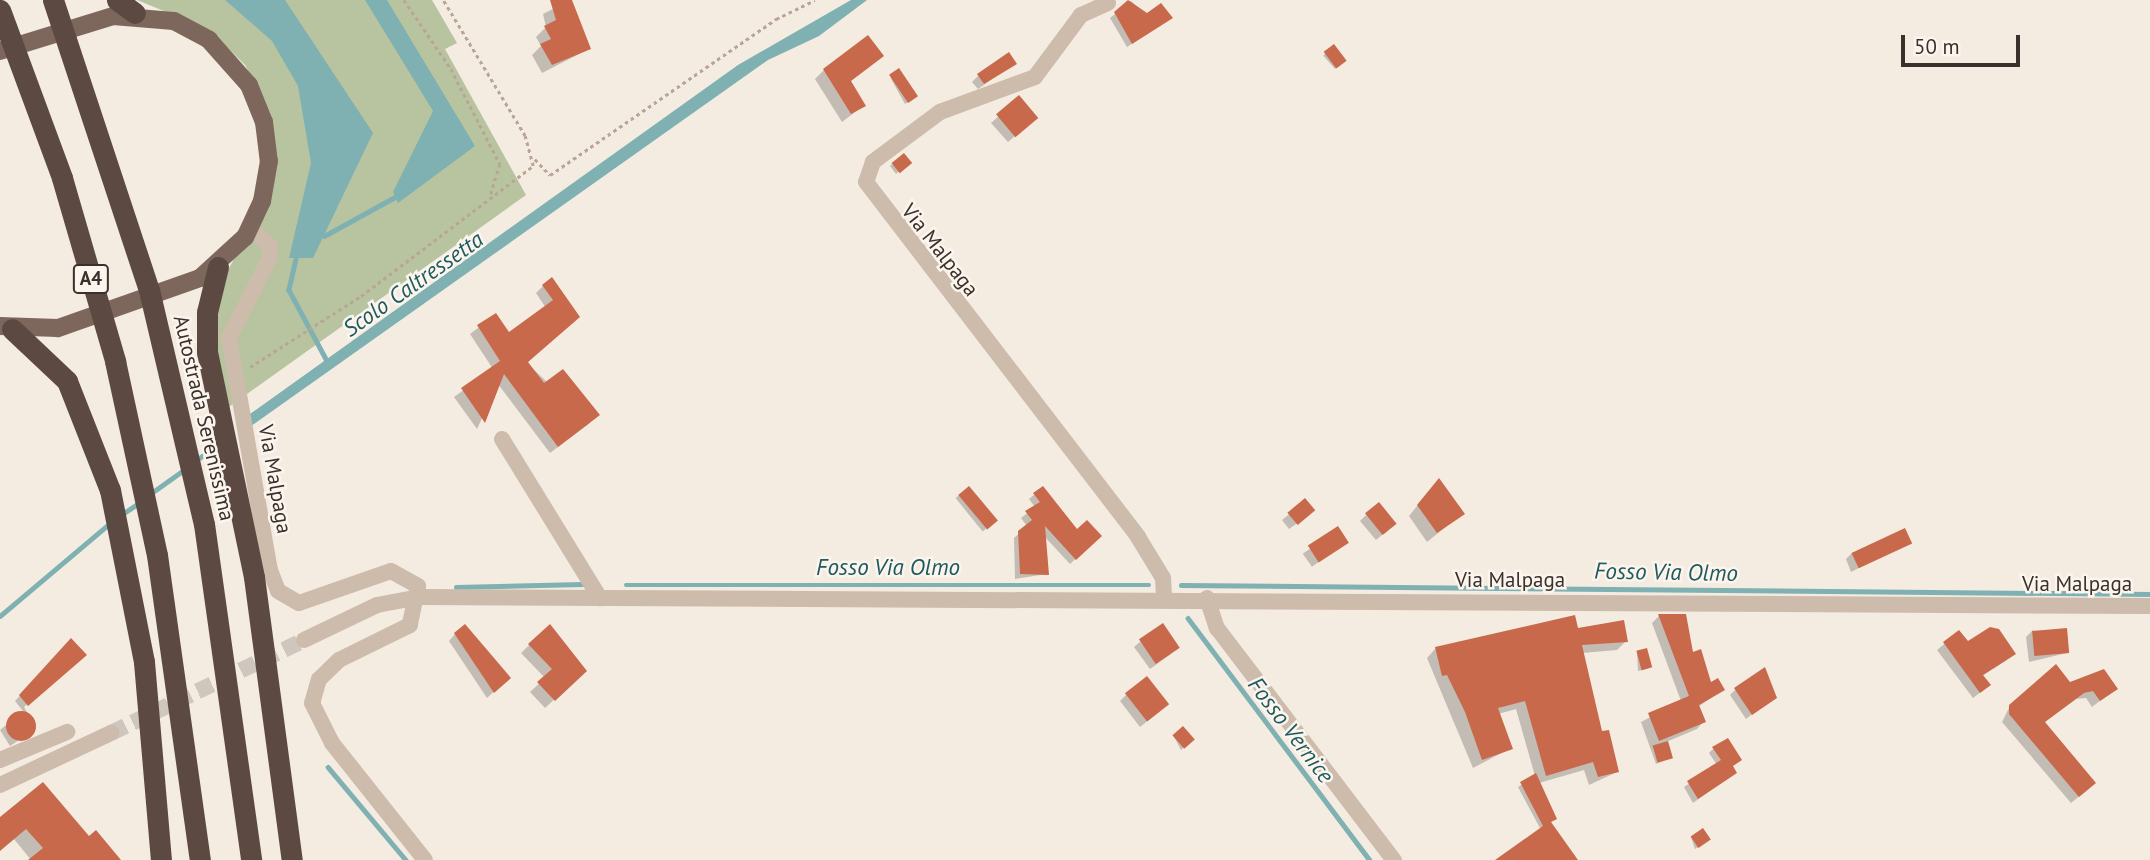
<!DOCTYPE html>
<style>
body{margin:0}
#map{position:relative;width:2150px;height:860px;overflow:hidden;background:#f4ebe1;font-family:"PT Sans",sans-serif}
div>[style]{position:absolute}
.green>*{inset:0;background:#b8c4a0}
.water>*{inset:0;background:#7fb0b2}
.shadow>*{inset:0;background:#0003;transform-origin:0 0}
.stream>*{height:4.5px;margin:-2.25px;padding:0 2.25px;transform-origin:2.25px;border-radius:2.25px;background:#7fb0b2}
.building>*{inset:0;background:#c8694b;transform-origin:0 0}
.round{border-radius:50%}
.minor-tunnel>*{height:16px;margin-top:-8px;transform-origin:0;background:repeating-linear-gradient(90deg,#cfc6bd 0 16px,transparent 0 24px)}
.path>*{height:2.5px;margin-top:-1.25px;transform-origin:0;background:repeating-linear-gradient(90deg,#b9a596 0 3.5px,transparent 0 7px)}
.minor>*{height:16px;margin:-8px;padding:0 8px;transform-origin:8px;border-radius:8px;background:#cdbbac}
.major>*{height:18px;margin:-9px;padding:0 9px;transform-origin:9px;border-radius:9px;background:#7d675c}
.highway>*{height:21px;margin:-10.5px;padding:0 10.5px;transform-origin:10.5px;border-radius:10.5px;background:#5c4a42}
.highway-bridge>*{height:21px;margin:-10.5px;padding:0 10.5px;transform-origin:10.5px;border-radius:10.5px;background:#5c4a42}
span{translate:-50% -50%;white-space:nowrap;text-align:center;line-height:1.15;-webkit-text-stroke:5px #fbf5ee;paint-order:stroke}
.shield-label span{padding:2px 5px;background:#fbf5ee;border:2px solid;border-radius:5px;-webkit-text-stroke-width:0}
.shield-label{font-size:19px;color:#3b302b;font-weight:700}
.street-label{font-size:21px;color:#3b302b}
.water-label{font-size:23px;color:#1f5a5e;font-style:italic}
.scale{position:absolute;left:1901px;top:35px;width:119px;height:32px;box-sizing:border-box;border:4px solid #3b302b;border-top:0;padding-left:9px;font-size:21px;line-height:24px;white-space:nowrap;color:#3b302b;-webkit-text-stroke:5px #fbf5ee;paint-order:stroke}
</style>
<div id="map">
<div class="green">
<i style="clip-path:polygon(137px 0,432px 0,457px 43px,445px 49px,526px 195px,219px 414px,209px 353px,225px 275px,265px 205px,261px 93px,245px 65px,210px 30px)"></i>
</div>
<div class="water">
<i style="clip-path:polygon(225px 0,285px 0,373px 133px,313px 258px,289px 258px,311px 163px,298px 86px,272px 41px)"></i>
<i style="clip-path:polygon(365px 0,387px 0,475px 146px,398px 203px,393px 192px,433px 111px)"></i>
<i style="clip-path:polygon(851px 0,867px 0,819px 36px,768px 60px,251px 426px,250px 414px,738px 65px)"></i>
</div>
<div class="shadow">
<i style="clip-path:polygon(570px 0,589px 49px,542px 73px,532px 55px,541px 46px,536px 37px,546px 27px,543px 14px)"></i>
<i style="clip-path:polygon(1131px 1px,1147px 16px,1171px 18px,1127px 47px,1110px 18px)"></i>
<i style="left:1333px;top:47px;width:18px;height:13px;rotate:49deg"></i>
<i style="clip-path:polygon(1015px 63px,978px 89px,972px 82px,978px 76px)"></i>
<i style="clip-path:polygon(824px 70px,849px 82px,863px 106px,842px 122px,815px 79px)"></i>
<i style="clip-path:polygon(890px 77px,913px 98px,905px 104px)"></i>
<i style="clip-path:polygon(1019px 98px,1029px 124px,1008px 142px,991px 123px)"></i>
<i style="clip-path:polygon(909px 162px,896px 174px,890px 166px,892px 164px)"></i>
<i style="clip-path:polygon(543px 286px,578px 317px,527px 363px,590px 423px,550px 453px,498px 384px,477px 429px,454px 397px,493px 369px,470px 334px,495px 315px,508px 334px,546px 308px,536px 293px)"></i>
<i style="left:968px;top:488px;width:43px;height:16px;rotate:51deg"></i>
<i style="clip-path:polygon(1042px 488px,1076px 532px,1100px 536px,1070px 564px,1044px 536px,1047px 574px,1015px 579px,1014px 538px,1027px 526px,1021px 518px,1035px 507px,1029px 499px)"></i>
<i style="clip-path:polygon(1430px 490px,1463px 513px,1427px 542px,1409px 516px)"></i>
<i style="clip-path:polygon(1305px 501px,1306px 517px,1289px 529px,1282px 520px)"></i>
<i style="clip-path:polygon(1366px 515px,1388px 530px,1376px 540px,1360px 521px)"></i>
<i style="left:1338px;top:529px;width:16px;height:43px;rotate:55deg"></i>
<i style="clip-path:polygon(1910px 542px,1851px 572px,1846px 559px,1852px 553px)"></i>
<i style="clip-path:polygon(1659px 616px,1710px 685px,1722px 690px,1698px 707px,1704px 721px,1697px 729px,1666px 742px,1671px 757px,1656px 764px,1641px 722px,1681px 701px,1652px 623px)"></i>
<i style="clip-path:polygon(549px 626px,585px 671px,545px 708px,530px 692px,545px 678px,521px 653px)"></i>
<i style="clip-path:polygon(1577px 630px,1626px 641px,1617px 650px,1582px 653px,1600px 733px,1617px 772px,1589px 785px,1584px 770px,1539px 783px,1554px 819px,1550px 823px,1576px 860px,1516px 860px,1541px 830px,1518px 787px,1535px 776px,1516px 709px,1498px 714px,1511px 748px,1473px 768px,1427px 658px,1436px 648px)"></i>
<i style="clip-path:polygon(2033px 630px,2067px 653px,2029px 662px,2026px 637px)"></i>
<i style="clip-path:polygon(1959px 632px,1968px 644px,2007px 660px,1982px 676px,1982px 691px,1973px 698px,1937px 650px)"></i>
<i style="clip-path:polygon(455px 634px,502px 684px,487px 698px,449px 641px)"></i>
<i style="clip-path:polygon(71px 640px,79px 659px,24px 707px,36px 729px,10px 746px,0 730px,23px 711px,15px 701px)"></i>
<i style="clip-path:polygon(1141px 641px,1171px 654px,1150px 669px,1134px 647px)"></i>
<i style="clip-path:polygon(1637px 652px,1650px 667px,1647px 669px,1638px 671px)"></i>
<i style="clip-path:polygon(2069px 684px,2115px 689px,2092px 707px,2086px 698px,2076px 699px,2043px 723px,2087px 790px,2071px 803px,2002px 722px,2010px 706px)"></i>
<i style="clip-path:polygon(1735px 690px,1775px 697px,1746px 719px,1730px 695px)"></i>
<i style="clip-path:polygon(1126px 695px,1160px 711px,1140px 727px,1120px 701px)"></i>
<i style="clip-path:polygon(1173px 735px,1193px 740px,1181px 750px)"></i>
<i style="clip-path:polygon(1713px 749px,1740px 760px,1731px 767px,1735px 773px,1693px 803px,1684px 787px,1717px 765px,1709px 753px)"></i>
<i style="clip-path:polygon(0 820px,89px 839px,119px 860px,31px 860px,14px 839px,0 850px)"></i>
<i style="clip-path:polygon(1691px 837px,1706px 842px,1695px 849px)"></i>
</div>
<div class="stream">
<i style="left:324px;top:236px;width:81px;rotate:-28.8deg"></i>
<i style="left:296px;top:259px;width:32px;rotate:103deg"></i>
<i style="left:289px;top:290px;width:78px;rotate:61.8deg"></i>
<i style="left:195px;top:461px;width:29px;rotate:-35deg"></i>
<i style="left:150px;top:494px;width:43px;rotate:-35.5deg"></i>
<i style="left:121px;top:515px;width:23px;rotate:-34deg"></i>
<i style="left:626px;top:585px;width:523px"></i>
<i style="left:1181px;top:585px;width:969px;rotate:0.53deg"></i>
<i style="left:456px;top:587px;width:127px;rotate:-1.4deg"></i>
<i style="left:0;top:616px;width:143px;rotate:-40.2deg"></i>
<i style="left:1188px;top:618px;width:303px;rotate:53.1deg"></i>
<i style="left:328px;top:767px;width:121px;rotate:50deg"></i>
</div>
<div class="building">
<i style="clip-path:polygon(550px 0,572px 0,591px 49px,552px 65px,540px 44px,551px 39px,544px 26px,556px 20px)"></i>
<i style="clip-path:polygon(1128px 0,1147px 13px,1161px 3px,1173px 18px,1132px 44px,1114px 12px)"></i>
<i style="clip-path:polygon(868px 35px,884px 56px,851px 81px,866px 106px,851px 114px,823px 69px)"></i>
<i style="left:1334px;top:44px;width:21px;height:13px;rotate:53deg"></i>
<i style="clip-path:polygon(1009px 52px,1017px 64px,984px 84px,977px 74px)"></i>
<i style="left:899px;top:68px;width:34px;height:12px;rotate:56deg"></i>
<i style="left:1019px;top:95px;width:30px;height:30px;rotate:50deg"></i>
<i style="left:904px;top:153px;width:13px;height:16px;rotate:51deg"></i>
<i style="clip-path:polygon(552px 277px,580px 317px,528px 362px,544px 383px,563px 369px,600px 415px,558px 447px,504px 374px,485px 423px,461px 388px,500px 361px,477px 325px,496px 313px,509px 332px,553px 300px,542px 285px)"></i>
<i style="clip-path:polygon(1439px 478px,1465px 514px,1437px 533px,1417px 505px)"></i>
<i style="left:969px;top:486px;width:45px;height:14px;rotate:50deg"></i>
<i style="clip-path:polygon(1043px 486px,1077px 529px,1087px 520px,1102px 536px,1076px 560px,1045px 526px,1049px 575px,1020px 574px,1018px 531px,1032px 520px,1025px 511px,1040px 502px,1033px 493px)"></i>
<i style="left:1305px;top:498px;width:16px;height:23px;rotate:50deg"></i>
<i style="left:1379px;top:502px;width:28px;height:18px;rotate:51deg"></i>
<i style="left:1338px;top:526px;width:20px;height:36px;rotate:57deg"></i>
<i style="left:1905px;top:528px;width:17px;height:59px;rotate:65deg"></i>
<i style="clip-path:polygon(1658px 614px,1686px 614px,1693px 652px,1701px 649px,1711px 682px,1718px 678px,1725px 690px,1699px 705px,1706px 722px,1659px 741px,1648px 713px,1689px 696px)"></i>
<i style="clip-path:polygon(1575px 615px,1578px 628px,1624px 620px,1628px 642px,1582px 645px,1602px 731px,1609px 730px,1619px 772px,1598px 777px,1593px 762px,1546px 776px,1525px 701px,1498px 708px,1513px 749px,1482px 760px,1465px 712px,1447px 675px,1442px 676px,1435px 647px)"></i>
<i style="left:1163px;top:623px;width:30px;height:29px;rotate:56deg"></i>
<i style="clip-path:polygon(465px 624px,511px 678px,494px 693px,454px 633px)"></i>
<i style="clip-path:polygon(550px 624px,587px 671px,555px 701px,537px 682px,552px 669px,528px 644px)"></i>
<i style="clip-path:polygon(1990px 627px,1999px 629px,2016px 654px,1983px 675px,1991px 685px,1980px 693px,1943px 642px,1959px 630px,1968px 641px)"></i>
<i style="left:2067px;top:628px;width:25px;height:35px;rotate:85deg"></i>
<i style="clip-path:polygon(71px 638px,87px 655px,28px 706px,19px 695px)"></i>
<i style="left:1647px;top:648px;width:20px;height:11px;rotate:75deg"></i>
<i style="clip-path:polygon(2056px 664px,2070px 682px,2104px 669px,2118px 689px,2100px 701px,2093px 691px,2084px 693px,2045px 722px,2096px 783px,2079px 797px,2009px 714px,2009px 705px)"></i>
<i style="clip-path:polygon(1765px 667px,1777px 698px,1752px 715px,1734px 688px)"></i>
<i style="left:1147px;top:676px;width:36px;height:28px;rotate:52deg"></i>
<i class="round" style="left:6px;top:711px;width:30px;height:30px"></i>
<i style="left:1183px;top:726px;width:18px;height:14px;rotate:49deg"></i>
<i style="clip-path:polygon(1728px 738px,1742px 760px,1733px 766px,1737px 773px,1698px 799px,1687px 781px,1721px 760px,1712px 747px)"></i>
<i style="left:1668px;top:741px;width:18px;height:16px;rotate:74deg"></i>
<i style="clip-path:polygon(1536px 773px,1557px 819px,1551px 822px,1578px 860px,1495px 860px,1543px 826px,1520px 782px)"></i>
<i style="clip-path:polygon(43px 782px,89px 836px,96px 830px,121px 860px,28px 860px,43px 848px,26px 829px,0 851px,0 817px)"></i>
<i style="left:1703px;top:828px;width:14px;height:15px;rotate:56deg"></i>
</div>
<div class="minor-tunnel">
<i style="left:111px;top:733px;width:214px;rotate:-25.7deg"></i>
</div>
<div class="path">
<i style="left:404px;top:0;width:83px;rotate:55.7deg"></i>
<i style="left:451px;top:69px;width:107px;rotate:62.7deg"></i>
<i style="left:500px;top:164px;width:34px;rotate:107deg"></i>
<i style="left:535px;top:159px;width:22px;rotate:47deg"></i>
<i style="left:550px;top:175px;width:275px;rotate:-34.6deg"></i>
<i style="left:776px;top:19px;width:43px;rotate:-26deg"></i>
<i style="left:250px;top:367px;width:132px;rotate:-32.6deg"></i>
<i style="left:361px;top:296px;width:216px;rotate:-37.1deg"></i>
<i style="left:533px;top:166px;width:31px;rotate:-105deg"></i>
<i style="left:525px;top:136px;width:159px;rotate:-121.1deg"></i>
</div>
<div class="minor">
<i style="left:1108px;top:3px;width:30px;rotate:156deg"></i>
<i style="left:1081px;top:15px;width:77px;rotate:126.6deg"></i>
<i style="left:1035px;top:77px;width:101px;rotate:159.8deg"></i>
<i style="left:940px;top:112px;width:84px;rotate:143.3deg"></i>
<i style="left:873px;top:162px;width:21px;rotate:109deg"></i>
<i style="left:866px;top:182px;width:447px;rotate:52.5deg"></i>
<i style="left:1138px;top:537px;width:48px;rotate:58.6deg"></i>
<i style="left:1163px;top:578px;width:20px;rotate:87deg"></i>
<i style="left:250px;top:228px;width:27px;rotate:42deg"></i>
<i style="left:270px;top:246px;width:13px;rotate:94deg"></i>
<i style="left:269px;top:259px;width:89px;rotate:116.9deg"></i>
<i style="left:229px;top:338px;width:236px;rotate:80deg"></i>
<i style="left:270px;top:570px;width:22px;rotate:69deg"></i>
<i style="left:278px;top:591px;width:24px;rotate:30deg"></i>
<i style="left:299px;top:603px;width:97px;rotate:-19.2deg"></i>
<i style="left:391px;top:571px;width:31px;rotate:29deg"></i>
<i style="left:418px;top:586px;width:40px;rotate:102deg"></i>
<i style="left:410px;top:625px;width:79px;rotate:153.8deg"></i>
<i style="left:339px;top:660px;width:28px;rotate:136deg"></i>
<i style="left:319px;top:679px;width:25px;rotate:106deg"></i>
<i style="left:312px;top:703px;width:45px;rotate:63.4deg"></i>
<i style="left:332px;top:743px;width:149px;rotate:51.5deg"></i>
<i style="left:502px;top:439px;width:187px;rotate:58.4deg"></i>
<i style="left:1207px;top:598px;width:32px;rotate:72deg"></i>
<i style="left:1217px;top:628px;width:292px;rotate:52.7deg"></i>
<i style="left:304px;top:640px;width:81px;rotate:-25.6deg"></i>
<i style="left:377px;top:605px;width:44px;rotate:-10.5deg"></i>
<i style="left:420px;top:597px;width:1730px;rotate:0.3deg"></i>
<i style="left:0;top:760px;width:73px;rotate:-22.7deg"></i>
<i style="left:0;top:785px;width:123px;rotate:-25.1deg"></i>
</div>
<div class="major">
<i style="left:0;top:51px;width:118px;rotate:-17.2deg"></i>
<i style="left:113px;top:16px;width:61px;rotate:4.7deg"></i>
<i style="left:174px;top:21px;width:40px;rotate:28deg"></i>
<i style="left:209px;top:40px;width:60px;rotate:48.4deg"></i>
<i style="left:249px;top:85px;width:40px;rotate:68deg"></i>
<i style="left:264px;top:122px;width:39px;rotate:83deg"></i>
<i style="left:269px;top:161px;width:41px;rotate:99.9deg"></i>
<i style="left:262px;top:201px;width:40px;rotate:115deg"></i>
<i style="left:245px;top:237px;width:61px;rotate:137.7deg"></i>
<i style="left:200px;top:278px;width:151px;rotate:160.6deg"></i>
<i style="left:58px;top:328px;width:58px;rotate:-178deg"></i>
</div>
<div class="highway">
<i style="left:117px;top:0;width:22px;rotate:36deg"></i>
<i style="left:218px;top:267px;width:46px;rotate:103.7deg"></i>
<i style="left:207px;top:312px;width:40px;rotate:90deg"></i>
<i style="left:207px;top:352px;width:230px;rotate:78.2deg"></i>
<i style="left:254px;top:577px;width:286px;rotate:82.4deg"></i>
<i style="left:12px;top:329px;width:76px;rotate:43.4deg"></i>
<i style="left:67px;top:381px;width:117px;rotate:68.5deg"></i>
<i style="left:110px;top:490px;width:175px;rotate:78.8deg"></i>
<i style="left:144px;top:662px;width:199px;rotate:85.1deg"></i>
<i style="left:204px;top:524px;width:339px;rotate:82deg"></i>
<i style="left:157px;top:555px;width:308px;rotate:82deg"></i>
</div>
<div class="highway-bridge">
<i style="left:53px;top:0;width:305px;rotate:71.7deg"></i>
<i style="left:149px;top:290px;width:240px;rotate:76.8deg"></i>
<i style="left:0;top:10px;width:179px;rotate:69.7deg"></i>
<i style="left:62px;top:178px;width:191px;rotate:73.8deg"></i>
<i style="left:115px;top:361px;width:198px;rotate:77.8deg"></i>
</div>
<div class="shield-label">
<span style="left:91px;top:279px">A4</span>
</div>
<div class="street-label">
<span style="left:940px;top:250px;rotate:52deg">Via Malpaga</span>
<span style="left:204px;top:418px;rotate:77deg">Autostrada Serenissima</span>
<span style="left:275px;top:479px;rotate:80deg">Via Malpaga</span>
<span style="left:1510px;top:580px">Via Malpaga</span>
<span style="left:2077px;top:584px">Via Malpaga</span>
</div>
<div class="water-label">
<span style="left:413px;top:284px;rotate:-35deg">Scolo Caltressetta</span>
<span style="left:888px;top:567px">Fosso Via Olmo</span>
<span style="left:1666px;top:572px;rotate:1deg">Fosso Via Olmo</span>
<span style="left:1291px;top:730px;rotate:53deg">Fosso Vernice</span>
</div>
<div class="scale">50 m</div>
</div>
